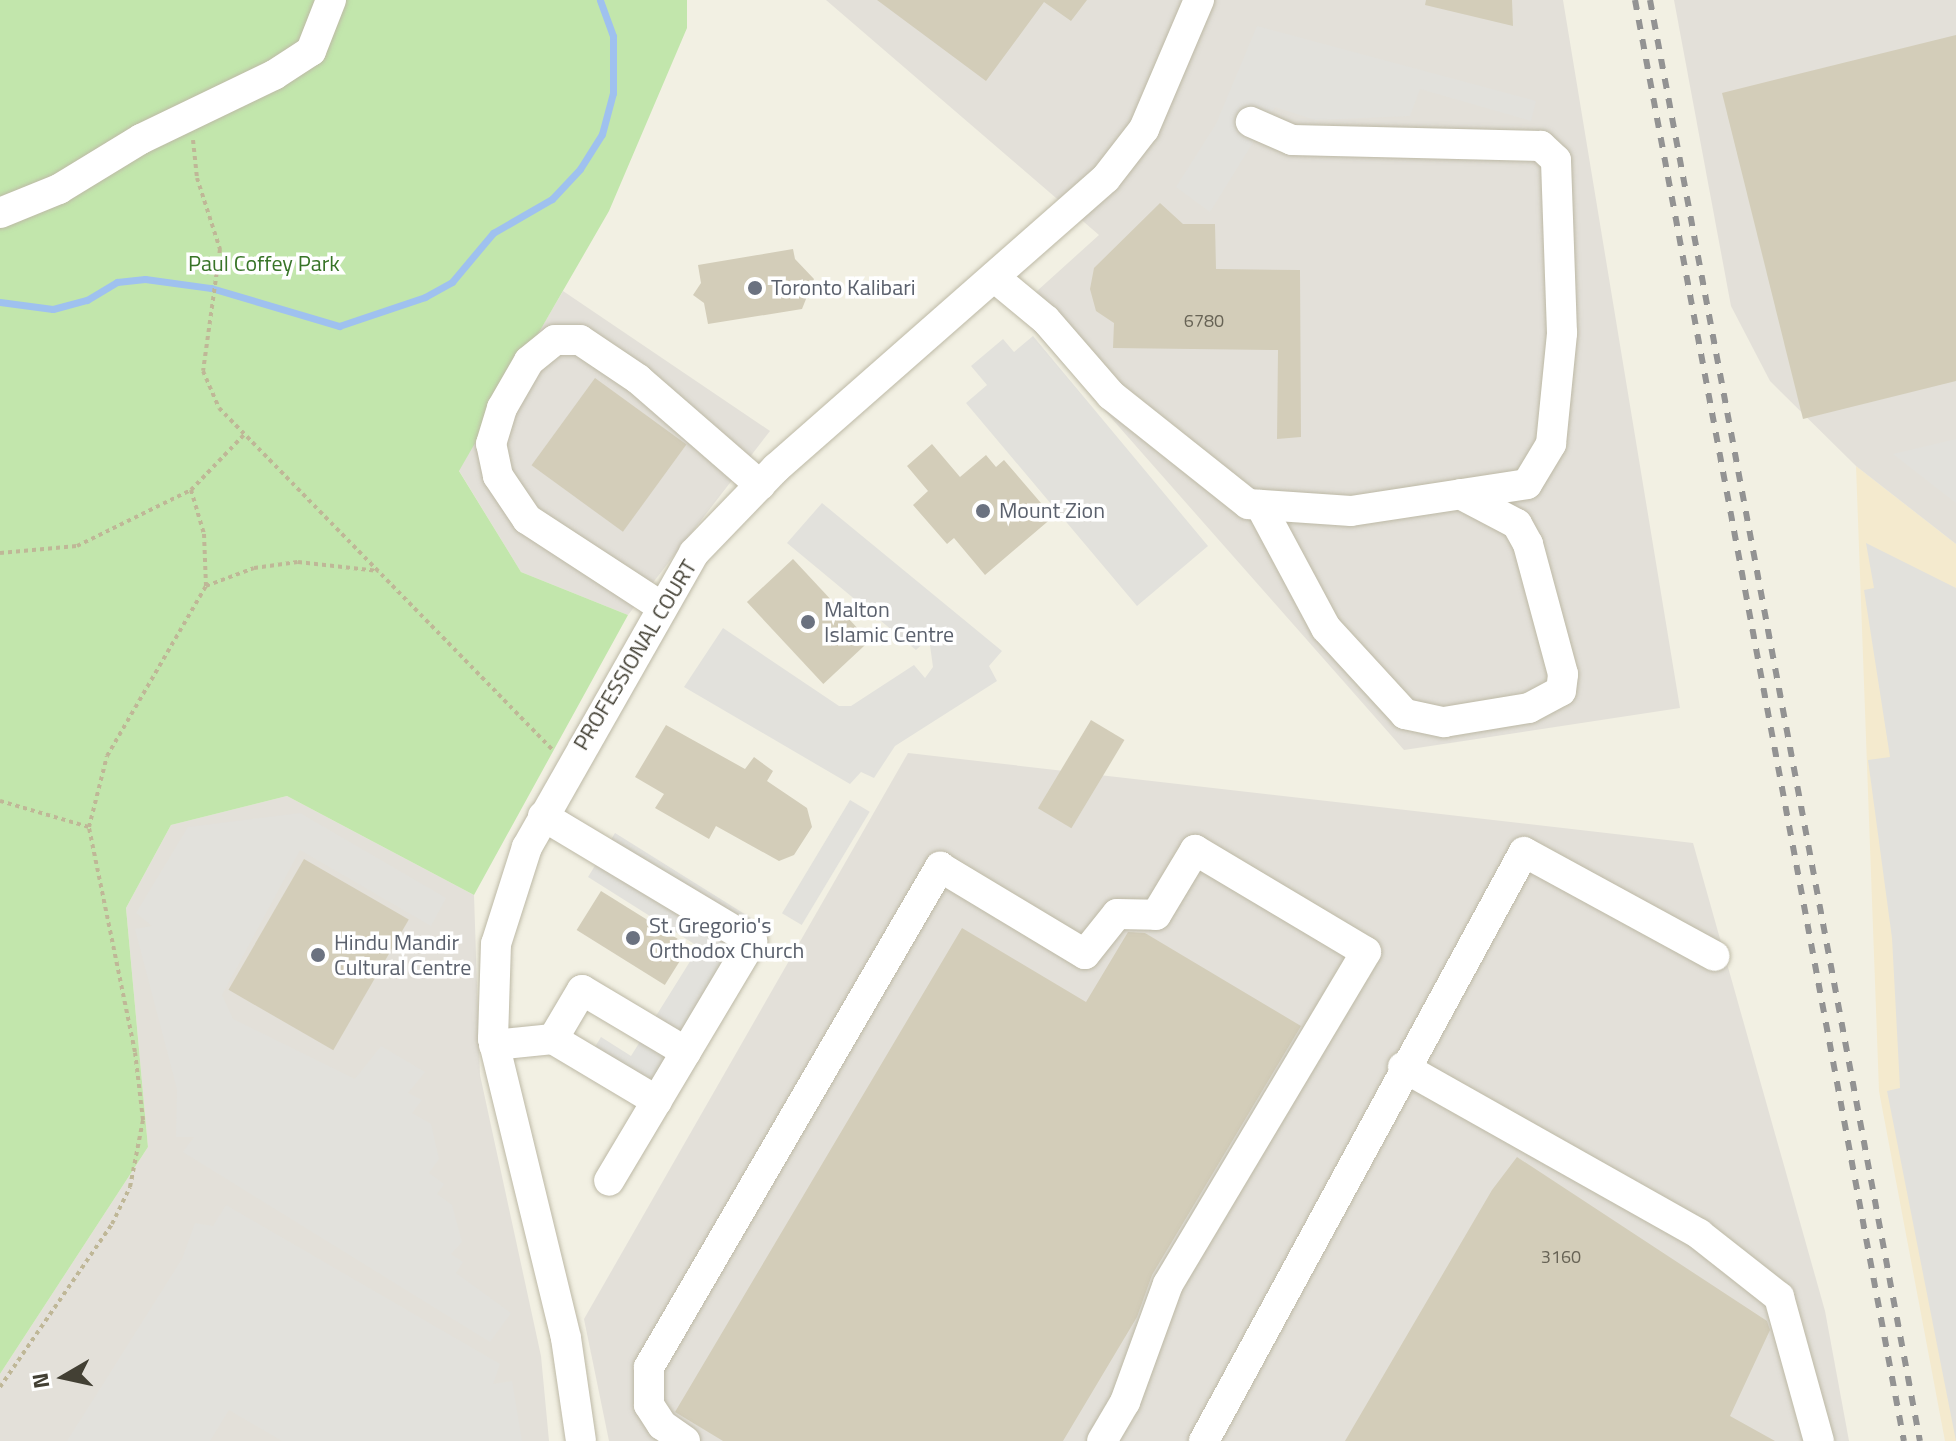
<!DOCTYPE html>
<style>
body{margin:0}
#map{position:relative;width:1956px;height:1441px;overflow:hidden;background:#f2f0e3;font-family:"Titillium Web",sans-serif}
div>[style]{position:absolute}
.commercial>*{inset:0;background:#f4eace}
.industrial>*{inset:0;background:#e3e0d9}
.green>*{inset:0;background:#c2e6ac}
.parking>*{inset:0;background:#e2e1dc;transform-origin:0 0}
.stream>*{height:7px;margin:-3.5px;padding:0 3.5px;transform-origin:3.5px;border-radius:3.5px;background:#9fc1ef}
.building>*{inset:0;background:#d3cdb9;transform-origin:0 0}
.path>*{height:4px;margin-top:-2px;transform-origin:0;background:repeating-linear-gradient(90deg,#bfb797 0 4px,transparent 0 8px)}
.roads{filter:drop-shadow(0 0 2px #bdb9a6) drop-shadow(0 0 2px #bdb9a6)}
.minor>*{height:30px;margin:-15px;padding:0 15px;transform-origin:15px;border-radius:15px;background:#fff}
.rail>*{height:6px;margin-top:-3px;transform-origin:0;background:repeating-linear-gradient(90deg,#939393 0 10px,transparent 0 20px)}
.dots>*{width:22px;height:22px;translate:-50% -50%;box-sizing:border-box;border:4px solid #fff;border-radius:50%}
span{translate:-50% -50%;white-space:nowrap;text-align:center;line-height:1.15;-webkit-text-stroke:7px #fff;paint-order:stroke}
.number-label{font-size:18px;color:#676355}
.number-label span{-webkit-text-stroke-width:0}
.park-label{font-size:22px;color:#387428}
.worship-label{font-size:22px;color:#5b616d}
.left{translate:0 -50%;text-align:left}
.street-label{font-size:22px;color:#434034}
.north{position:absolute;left:24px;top:1337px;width:80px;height:80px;-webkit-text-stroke:6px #fff;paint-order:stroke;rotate:261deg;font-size:22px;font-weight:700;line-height:32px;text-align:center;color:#434034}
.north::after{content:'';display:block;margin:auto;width:28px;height:36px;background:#434034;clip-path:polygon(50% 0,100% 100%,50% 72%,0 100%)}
</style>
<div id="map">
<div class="commercial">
<i style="clip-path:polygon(1856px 466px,1956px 544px,1956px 1441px,1945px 1441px,1879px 1091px)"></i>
</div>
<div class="industrial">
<i style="clip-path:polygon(826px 0,1563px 0,1680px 708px,1404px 750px,1016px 310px,1099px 235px)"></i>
<i style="clip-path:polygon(1674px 0,1956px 0,1956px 544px,1856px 466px,1770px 381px,1731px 306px)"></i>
<i style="clip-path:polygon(563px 291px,770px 431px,628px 615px,521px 572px,458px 469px)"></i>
<i style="clip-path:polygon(908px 753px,1693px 843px,1825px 1311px,1849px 1441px,609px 1441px,584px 1319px)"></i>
<i style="clip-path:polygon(287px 796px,474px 895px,480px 1075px,541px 1356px,549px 1441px,0 1441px,0 1374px,148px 1147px,126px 908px,171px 825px)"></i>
</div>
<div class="green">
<i style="clip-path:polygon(0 0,687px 0,687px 28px,609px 211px,459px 471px,521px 572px,628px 615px,474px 895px,287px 796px,171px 825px,126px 908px,148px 1147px,0 1374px)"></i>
</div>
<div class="parking">
<i style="clip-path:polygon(1257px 26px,1536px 101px,1531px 121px,1420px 89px,1410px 116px,1315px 120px,1275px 107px,1210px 212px,1176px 187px,1216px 124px)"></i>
<i style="clip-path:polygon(1033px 336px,1208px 546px,1137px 606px,966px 403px,987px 385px,971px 366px,1003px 339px,1014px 352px)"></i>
<i style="clip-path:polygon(1956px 439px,1956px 503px,1893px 454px)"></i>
<i style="clip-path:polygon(822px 503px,1002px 651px,989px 666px,997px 681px,895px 746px,874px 778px,861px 772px,850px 784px,684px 687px,723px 628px,839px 706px,851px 706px,914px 665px,925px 678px,933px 667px,929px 638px,916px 650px,787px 543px)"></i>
<i style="clip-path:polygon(1866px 543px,1956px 588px,1956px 1441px,1887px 1091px,1900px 1088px,1892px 938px,1868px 760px,1890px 757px,1864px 590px,1874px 588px)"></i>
<i style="left:850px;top:800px;width:23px;height:132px;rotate:31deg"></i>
<i style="clip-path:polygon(300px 813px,446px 898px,431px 926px,300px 850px,222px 995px,233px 1019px,355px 1079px,381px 1046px,425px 1072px,408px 1093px,422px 1100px,412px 1113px,431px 1124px,439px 1159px,429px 1173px,444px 1184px,437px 1194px,452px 1205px,462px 1242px,451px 1254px,463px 1262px,456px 1273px,511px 1313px,490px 1342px,183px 1152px,194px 1137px,176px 1137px,177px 1089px,135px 929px,152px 926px,136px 913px,188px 827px)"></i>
<i style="clip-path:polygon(615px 833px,751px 918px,648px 1109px,582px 1068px,601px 1037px,631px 1056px,699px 947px,588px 877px)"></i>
<i style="clip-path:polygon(226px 1205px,500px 1364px,493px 1384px,512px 1381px,522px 1441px,282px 1441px,229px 1410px,210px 1441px,67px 1441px,182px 1259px,195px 1223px,213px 1226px)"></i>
</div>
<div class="stream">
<i style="left:0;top:302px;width:53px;rotate:7.5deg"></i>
<i style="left:53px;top:309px;width:35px;rotate:-15deg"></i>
<i style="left:87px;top:300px;width:35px;rotate:-31deg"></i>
<i style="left:117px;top:282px;width:28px;rotate:-6deg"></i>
<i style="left:145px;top:279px;width:67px;rotate:7.8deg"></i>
<i style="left:211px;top:288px;width:134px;rotate:16.5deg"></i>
<i style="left:339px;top:326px;width:91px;rotate:-18.6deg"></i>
<i style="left:425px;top:297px;width:31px;rotate:-29deg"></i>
<i style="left:452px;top:282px;width:64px;rotate:-50.1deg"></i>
<i style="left:493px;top:233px;width:68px;rotate:-30deg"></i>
<i style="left:552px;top:199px;width:41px;rotate:-47deg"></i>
<i style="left:580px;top:169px;width:41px;rotate:-57.8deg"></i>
<i style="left:602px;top:134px;width:42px;rotate:-75deg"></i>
<i style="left:613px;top:93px;width:57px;rotate:-90deg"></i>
<i style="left:613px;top:36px;width:38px;rotate:-110deg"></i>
</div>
<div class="building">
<i style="clip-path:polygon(877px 0,1087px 0,1071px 21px,1044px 2px,986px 81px)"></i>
<i style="clip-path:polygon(1426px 0,1512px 0,1513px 26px,1425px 5px)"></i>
<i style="clip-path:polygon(1956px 35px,1956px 381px,1803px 419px,1722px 93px)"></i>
<i style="clip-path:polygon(1160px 203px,1183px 224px,1215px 224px,1216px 269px,1300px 270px,1301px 437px,1277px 439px,1278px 350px,1113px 348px,1114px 323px,1096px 311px,1090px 289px,1094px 268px)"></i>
<i style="clip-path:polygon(793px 249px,795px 259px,814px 279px,802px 309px,708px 324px,704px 303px,693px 295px,701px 283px,698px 265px)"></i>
<i style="left:595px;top:378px;width:113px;height:108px;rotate:36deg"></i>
<i style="clip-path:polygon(932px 444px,960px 477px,986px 455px,996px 467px,1004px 460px,1053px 517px,985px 575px,954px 538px,947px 544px,913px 505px,928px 491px,907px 466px)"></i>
<i style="left:793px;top:559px;width:112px;height:63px;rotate:47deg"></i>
<i style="left:1091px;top:720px;width:39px;height:103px;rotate:31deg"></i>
<i style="clip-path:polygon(666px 725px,745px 769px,754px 757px,773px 771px,767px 781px,807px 808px,812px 827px,794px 855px,779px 861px,716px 826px,709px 839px,655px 808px,664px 794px,635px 777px)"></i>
<i style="left:304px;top:859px;width:121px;height:151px;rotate:30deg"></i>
<i style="left:601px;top:891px;width:104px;height:46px;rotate:32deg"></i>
<i style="clip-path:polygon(962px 928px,1086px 1002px,1128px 932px,1145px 933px,1301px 1026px,1152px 1275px,1137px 1317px,1063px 1441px,723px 1441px,675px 1412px)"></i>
<i style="clip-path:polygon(1517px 1157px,1767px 1321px,1770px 1330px,1730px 1416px,1775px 1441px,1345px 1441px,1492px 1190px)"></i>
</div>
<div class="path">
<i style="left:193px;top:140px;width:38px;rotate:84deg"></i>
<i style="left:197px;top:178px;width:75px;rotate:72.1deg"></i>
<i style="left:220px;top:249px;width:123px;rotate:97.9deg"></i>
<i style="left:203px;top:371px;width:40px;rotate:66.6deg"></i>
<i style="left:219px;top:408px;width:478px;rotate:45.7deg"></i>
<i style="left:191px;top:490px;width:46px;rotate:73.5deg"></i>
<i style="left:204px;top:534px;width:52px;rotate:87.8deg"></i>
<i style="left:0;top:553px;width:77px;rotate:-5.2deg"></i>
<i style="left:77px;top:546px;width:127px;rotate:-26.2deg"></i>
<i style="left:191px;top:490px;width:76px;rotate:-46.1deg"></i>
<i style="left:0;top:801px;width:93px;rotate:16.3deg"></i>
<i style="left:0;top:1387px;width:198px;rotate:-55.5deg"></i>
<i style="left:112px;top:1224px;width:41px;rotate:-64.1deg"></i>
<i style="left:130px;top:1187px;width:68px;rotate:-79deg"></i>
<i style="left:143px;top:1120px;width:68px;rotate:-96.7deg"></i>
<i style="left:135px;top:1052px;width:230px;rotate:-101.6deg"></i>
<i style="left:89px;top:827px;width:73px;rotate:-75.8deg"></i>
<i style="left:107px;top:756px;width:197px;rotate:-59.8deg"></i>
<i style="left:206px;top:586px;width:51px;rotate:-20.6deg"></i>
<i style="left:254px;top:568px;width:44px;rotate:-7.8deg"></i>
<i style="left:298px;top:562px;width:81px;rotate:6.4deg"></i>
</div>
<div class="roads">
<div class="minor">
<i style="left:0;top:213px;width:64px;rotate:-22.1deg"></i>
<i style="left:59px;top:189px;width:96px;rotate:-31.4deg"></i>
<i style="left:141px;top:139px;width:148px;rotate:-25.7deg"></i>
<i style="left:274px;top:75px;width:44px;rotate:-33deg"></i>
<i style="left:311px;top:51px;width:55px;rotate:-68.6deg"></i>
<i style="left:994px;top:277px;width:67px;rotate:39.6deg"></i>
<i style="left:1046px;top:320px;width:99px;rotate:49.1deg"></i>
<i style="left:1111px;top:395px;width:175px;rotate:38.5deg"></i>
<i style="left:1248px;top:504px;width:103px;rotate:3.9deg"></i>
<i style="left:1351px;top:511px;width:178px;rotate:-8.7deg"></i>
<i style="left:1527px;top:484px;width:47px;rotate:-59deg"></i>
<i style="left:1551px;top:444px;width:112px;rotate:-84.3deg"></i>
<i style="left:1562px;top:333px;width:173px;rotate:-92deg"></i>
<i style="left:1556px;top:160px;width:21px;rotate:-137deg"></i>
<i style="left:1541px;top:146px;width:249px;rotate:-178.6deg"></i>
<i style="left:1292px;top:140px;width:45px;rotate:-156.3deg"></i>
<i style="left:1260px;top:505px;width:140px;rotate:61.8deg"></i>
<i style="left:1326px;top:628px;width:117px;rotate:47.4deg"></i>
<i style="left:1405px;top:714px;width:40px;rotate:12deg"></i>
<i style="left:1444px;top:722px;width:86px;rotate:-9.4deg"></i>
<i style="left:1529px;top:708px;width:36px;rotate:-28deg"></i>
<i style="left:1561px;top:691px;width:17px;rotate:-83deg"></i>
<i style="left:1563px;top:674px;width:135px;rotate:-105.1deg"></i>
<i style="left:1528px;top:544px;width:23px;rotate:-119deg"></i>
<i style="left:1517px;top:524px;width:64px;rotate:-152.2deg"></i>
<i style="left:662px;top:607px;width:161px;rotate:-146.9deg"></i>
<i style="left:527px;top:519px;width:52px;rotate:-124deg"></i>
<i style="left:498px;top:476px;width:33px;rotate:-102deg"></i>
<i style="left:491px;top:444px;width:38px;rotate:-73deg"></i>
<i style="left:502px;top:408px;width:54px;rotate:-60.1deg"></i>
<i style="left:529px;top:361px;width:33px;rotate:-39deg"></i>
<i style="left:555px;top:340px;width:25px"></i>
<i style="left:580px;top:340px;width:70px;rotate:33.9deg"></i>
<i style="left:638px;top:379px;width:162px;rotate:41deg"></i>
<i style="left:543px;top:816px;width:244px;rotate:30.9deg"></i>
<i style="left:752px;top:941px;width:279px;rotate:120.8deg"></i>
<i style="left:494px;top:1045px;width:59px;rotate:-5.8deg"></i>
<i style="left:1403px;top:1067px;width:340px;rotate:29.4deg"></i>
<i style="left:1699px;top:1234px;width:102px;rotate:38.2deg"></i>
<i style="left:1779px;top:1297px;width:149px;rotate:74.5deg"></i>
<i style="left:657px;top:1101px;width:121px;rotate:-149.2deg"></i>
<i style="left:553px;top:1039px;width:57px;rotate:-59.4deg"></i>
<i style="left:582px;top:990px;width:121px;rotate:30.8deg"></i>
<i style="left:581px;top:1441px;width:104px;rotate:-98.3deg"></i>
<i style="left:566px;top:1338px;width:308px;rotate:-103.7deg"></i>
<i style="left:493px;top:1039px;width:95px;rotate:-88.2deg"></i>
<i style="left:496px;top:944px;width:102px;rotate:-72.3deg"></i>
<i style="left:527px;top:847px;width:338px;rotate:-60.4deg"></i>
<i style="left:694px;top:553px;width:118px;rotate:-46deg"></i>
<i style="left:776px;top:468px;width:439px;rotate:-41.3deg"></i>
<i style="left:1106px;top:178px;width:62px;rotate:-52.2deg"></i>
<i style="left:1144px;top:129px;width:140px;rotate:-66.9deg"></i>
<i style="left:685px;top:1441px;width:28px;rotate:-145deg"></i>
<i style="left:662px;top:1425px;width:24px;rotate:-123deg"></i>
<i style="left:649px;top:1405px;width:38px;rotate:-90deg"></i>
<i style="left:649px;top:1367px;width:579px;rotate:-59.8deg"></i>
<i style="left:940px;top:867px;width:169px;rotate:31deg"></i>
<i style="left:1085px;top:954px;width:51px;rotate:-51.3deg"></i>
<i style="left:1117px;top:914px;width:39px;rotate:1deg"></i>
<i style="left:1156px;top:915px;width:76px;rotate:-59deg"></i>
<i style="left:1195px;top:850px;width:199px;rotate:30.8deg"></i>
<i style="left:1366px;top:952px;width:387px;rotate:120.8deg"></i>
<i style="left:1168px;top:1284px;width:126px;rotate:110deg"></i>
<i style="left:1125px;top:1402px;width:45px;rotate:120.5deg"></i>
<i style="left:1204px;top:1441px;width:670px;rotate:-61.49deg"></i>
<i style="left:1524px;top:852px;width:217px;rotate:28.6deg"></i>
</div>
</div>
<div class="rail">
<i style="left:1635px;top:0;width:1466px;rotate:79.43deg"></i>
<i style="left:1650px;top:0;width:1466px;rotate:79.39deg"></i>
</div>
<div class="dots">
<i style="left:755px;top:288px;background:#6b7280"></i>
<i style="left:983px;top:511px;background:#6b7280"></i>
<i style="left:808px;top:622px;background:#6b7280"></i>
<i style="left:633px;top:938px;background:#6b7280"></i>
<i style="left:318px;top:955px;background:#6b7280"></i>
</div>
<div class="number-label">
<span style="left:1204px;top:321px">6780</span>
<span style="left:1561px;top:1257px">3160</span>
</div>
<div class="park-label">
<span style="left:264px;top:264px">Paul Coffey Park</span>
</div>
<div class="worship-label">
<span class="left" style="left:771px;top:288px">Toronto Kalibari</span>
<span class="left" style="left:999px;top:511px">Mount Zion</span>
<span class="left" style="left:824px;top:622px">Malton<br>Islamic Centre</span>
<span class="left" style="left:649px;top:938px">St. Gregorio's<br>Orthodox Church</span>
<span class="left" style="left:334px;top:955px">Hindu Mandir<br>Cultural Centre</span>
</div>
<div class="street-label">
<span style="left:635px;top:655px;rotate:-59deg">PROFESSIONAL COURT</span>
</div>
<div class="north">N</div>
</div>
